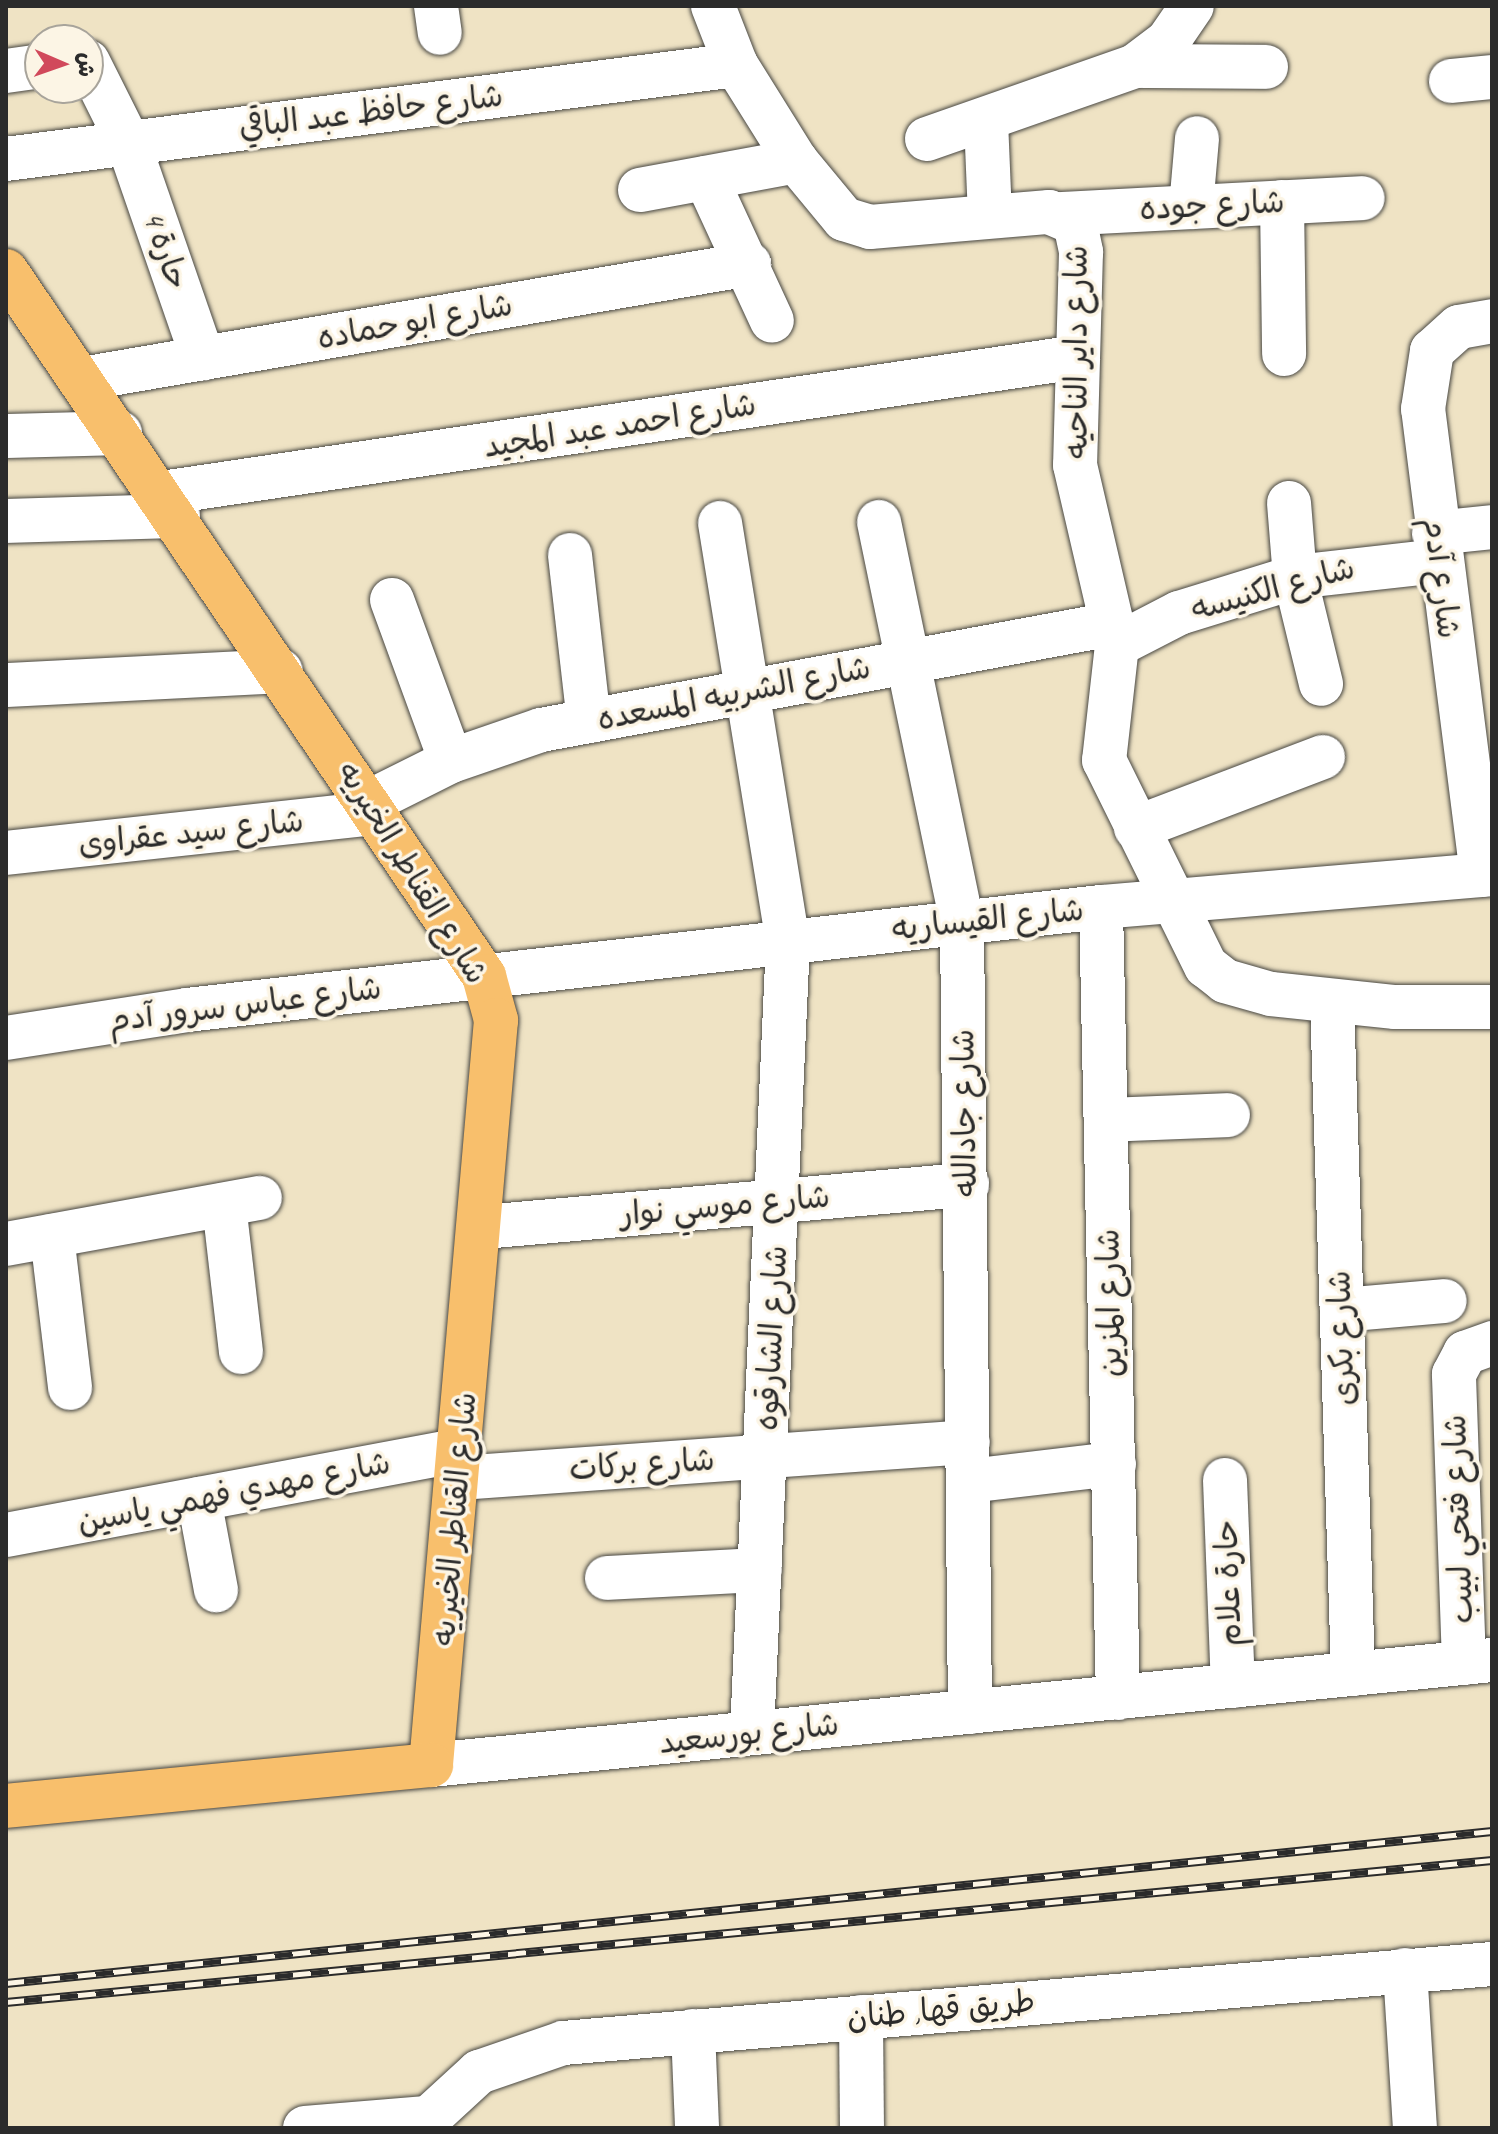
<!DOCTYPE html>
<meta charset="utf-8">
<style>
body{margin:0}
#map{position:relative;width:1498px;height:2134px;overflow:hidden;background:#efe3c4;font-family:Caveat,"Playpen Sans Arabic",sans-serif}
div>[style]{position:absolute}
.roads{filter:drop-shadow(0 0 2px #484742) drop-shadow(0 0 2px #484742)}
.minor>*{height:44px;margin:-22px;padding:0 22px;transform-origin:22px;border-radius:22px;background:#fff}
.major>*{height:44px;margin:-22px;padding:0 22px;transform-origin:22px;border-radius:22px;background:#f8bf6c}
.rail>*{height:9px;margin-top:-4.5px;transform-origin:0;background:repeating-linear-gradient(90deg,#fcf5e5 0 18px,#2b2b2b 0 36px);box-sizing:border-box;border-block:2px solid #2b2b2b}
span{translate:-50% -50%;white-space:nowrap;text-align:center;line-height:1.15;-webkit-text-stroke:7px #fcf5e5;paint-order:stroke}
.street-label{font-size:32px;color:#2b2b2b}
.frame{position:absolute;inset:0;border:8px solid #2b2b2b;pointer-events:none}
.north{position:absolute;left:24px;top:24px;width:80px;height:80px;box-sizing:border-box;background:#fcf5e5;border:2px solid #a8a49b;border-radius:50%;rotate:92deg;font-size:22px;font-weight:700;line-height:32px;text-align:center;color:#2b2b2b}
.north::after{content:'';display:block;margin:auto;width:28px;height:36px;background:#d1495b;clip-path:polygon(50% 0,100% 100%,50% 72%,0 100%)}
</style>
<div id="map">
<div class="roads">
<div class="minor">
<i style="left:436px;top:6px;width:27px;rotate:82deg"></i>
<i style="left:713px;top:6px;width:63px;rotate:68.7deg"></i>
<i style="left:736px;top:65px;width:113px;rotate:58deg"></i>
<i style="left:796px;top:161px;width:75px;rotate:50.4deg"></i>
<i style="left:844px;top:219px;width:27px;rotate:17deg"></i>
<i style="left:870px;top:227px;width:180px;rotate:-4.8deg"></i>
<i style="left:1049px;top:212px;width:28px;rotate:23deg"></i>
<i style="left:1075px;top:223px;width:30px;rotate:78deg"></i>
<i style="left:1081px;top:252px;width:213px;rotate:91.6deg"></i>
<i style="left:1075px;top:465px;width:185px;rotate:76.9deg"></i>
<i style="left:1117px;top:645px;width:116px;rotate:96.4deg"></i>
<i style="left:1104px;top:760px;width:230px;rotate:63.7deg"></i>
<i style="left:1206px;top:966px;width:24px;rotate:38deg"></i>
<i style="left:1225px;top:981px;width:48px;rotate:15.8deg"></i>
<i style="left:1271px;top:994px;width:125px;rotate:6deg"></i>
<i style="left:1395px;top:1007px;width:97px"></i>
<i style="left:88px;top:62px;width:89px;rotate:63.4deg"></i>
<i style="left:128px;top:142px;width:229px;rotate:70.9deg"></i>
<i style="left:1135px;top:66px;width:131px;rotate:0.4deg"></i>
<i style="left:6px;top:71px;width:34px;rotate:-8deg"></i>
<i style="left:1451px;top:81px;width:41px;rotate:-5.6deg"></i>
<i style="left:986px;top:121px;width:94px;rotate:87.6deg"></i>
<i style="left:927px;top:139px;width:220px;rotate:-19.3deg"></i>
<i style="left:1135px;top:66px;width:41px;rotate:-37.1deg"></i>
<i style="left:1168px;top:41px;width:42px;rotate:-55.6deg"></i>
<i style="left:6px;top:159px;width:736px;rotate:-7.34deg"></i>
<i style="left:706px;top:178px;width:157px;rotate:65.2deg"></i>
<i style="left:640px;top:190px;width:159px;rotate:-10.5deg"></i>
<i style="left:1282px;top:202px;width:152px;rotate:89.2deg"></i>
<i style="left:1191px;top:207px;width:69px;rotate:-85deg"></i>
<i style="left:1061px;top:214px;width:302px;rotate:-3deg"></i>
<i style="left:82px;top:379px;width:677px;rotate:-9.78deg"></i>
<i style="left:6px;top:436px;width:114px;rotate:-1.5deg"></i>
<i style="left:162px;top:493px;width:926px;rotate:-8.45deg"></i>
<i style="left:1289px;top:503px;width:74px;rotate:85.4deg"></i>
<i style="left:1295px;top:577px;width:110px;rotate:76.3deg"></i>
<i style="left:6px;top:521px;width:172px;rotate:-1.7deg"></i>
<i style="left:879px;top:522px;width:409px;rotate:78.3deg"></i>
<i style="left:962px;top:923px;width:789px;rotate:89.42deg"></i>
<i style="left:720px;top:523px;width:424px;rotate:80.8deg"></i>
<i style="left:788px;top:942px;width:792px;rotate:92.61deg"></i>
<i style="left:1434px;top:533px;width:58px;rotate:-5.9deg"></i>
<i style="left:570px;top:555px;width:167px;rotate:83.5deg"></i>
<i style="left:392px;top:600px;width:171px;rotate:69.9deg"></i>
<i style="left:1117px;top:645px;width:70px;rotate:-27.3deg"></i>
<i style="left:1179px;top:613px;width:121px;rotate:-17.2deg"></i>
<i style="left:1295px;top:577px;width:143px;rotate:-6.4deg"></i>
<i style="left:6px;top:685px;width:275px;rotate:-2.9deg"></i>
<i style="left:369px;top:802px;width:92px;rotate:-26.6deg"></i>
<i style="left:451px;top:761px;width:95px;rotate:-19deg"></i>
<i style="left:541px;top:730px;width:581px;rotate:-10.52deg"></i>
<i style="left:1136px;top:828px;width:200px;rotate:-20.8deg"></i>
<i style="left:6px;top:853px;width:373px;rotate:-6.2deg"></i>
<i style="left:1482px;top:875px;width:470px;rotate:-97.2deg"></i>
<i style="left:1423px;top:409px;width:59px;rotate:-81.2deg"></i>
<i style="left:1432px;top:351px;width:36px;rotate:-42deg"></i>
<i style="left:1459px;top:327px;width:34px;rotate:-10deg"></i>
<i style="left:1101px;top:907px;width:791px;rotate:88.77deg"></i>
<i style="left:1332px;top:1001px;width:673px;rotate:88.21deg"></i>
<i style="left:6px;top:1038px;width:183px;rotate:-8.8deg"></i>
<i style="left:187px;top:1010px;width:920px;rotate:-6.43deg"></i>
<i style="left:1101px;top:907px;width:392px;rotate:-4.8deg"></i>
<i style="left:1106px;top:1120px;width:122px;rotate:-2.3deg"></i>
<i style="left:224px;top:1205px;width:148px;rotate:83.4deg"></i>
<i style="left:483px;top:1227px;width:486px;rotate:-5deg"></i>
<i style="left:52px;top:1236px;width:153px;rotate:83.2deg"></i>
<i style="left:6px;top:1244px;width:258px;rotate:-10.3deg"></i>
<i style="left:1342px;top:1310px;width:103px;rotate:-5deg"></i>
<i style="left:459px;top:1478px;width:510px;rotate:-4.05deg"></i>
<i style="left:1225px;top:1480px;width:206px;rotate:87.8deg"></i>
<i style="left:969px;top:1481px;width:146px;rotate:-6.7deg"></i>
<i style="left:199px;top:1499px;width:93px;rotate:79.4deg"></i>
<i style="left:6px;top:1535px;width:463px;rotate:-10.6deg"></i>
<i style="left:607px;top:1578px;width:153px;rotate:-3deg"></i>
<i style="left:1464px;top:1663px;width:289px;rotate:-92deg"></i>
<i style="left:1454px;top:1374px;width:24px;rotate:-62deg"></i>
<i style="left:1465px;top:1353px;width:29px;rotate:-20deg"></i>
<i style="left:431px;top:1765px;width:1066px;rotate:-5.65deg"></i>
<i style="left:1405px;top:1970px;width:158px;rotate:86.4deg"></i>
<i style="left:861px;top:2017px;width:111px;rotate:89.5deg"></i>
<i style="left:693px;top:2031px;width:97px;rotate:87.6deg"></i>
<i style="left:305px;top:2128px;width:122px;rotate:-4.7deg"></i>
<i style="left:418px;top:2128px;width:83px;rotate:-42.6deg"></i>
<i style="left:479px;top:2072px;width:89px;rotate:-19deg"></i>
<i style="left:563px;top:2043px;width:932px;rotate:-4.86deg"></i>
</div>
<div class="major">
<i style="left:6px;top:271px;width:852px;rotate:55.86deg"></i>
<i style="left:484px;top:976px;width:46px;rotate:74.7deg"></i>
<i style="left:496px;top:1020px;width:748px;rotate:94.99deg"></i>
<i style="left:431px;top:1765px;width:427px;rotate:174.5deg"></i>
</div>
</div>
<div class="rail">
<i style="left:6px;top:1983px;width:1494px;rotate:-5.84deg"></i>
<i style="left:6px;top:2002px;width:1493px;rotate:-5.46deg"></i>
</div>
<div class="street-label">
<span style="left:371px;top:112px;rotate:-7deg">شارع حافظ عبد الباقي</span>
<span style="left:1212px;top:206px;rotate:-3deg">شارع جوده</span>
<span style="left:165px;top:250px;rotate:71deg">حارة 4</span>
<span style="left:415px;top:322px;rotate:-10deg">شارع ابو حماده</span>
<span style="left:1077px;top:352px;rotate:-90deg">شارع داير الناحيه</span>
<span style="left:620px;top:426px;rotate:-9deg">شارع احمد عبد المجيد</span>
<span style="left:1441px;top:578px;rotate:83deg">شارع آدم</span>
<span style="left:1273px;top:589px;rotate:-15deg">شارع الكنيسه</span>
<span style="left:734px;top:694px;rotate:-11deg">شارع الشربيه المسعده</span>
<span style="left:191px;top:833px;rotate:-6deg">شارع سيد عقراوى</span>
<span style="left:412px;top:873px;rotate:58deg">شارع القناطر الخيريه</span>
<span style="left:988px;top:920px;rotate:-6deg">شارع القيساريه</span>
<span style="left:245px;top:1005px;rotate:-7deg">شارع عباس سرور آدم</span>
<span style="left:965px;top:1113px;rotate:-91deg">شارع جادالله</span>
<span style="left:725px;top:1206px;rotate:-5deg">شارع موسي نوار</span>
<span style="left:1110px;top:1303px;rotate:-91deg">شارع المزين</span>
<span style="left:772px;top:1338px;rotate:-87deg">شارع الشارقوه</span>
<span style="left:1342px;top:1338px;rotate:-92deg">شارع بكرى</span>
<span style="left:642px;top:1465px;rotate:-4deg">شارع بركات</span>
<span style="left:234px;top:1493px;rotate:-11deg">شارع مهدي فهمي ياسين</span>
<span style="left:455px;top:1519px;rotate:-85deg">شارع القناطر الخيريه</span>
<span style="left:1459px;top:1519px;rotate:-92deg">شارع فتحي لبيب</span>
<span style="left:1229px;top:1583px;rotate:-92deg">حارة علام</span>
<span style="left:749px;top:1734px;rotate:-6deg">شارع بورسعيد</span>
<span style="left:941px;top:2010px;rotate:-5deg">طريق قها, طنان</span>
</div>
<div class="frame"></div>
<div class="north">ش</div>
</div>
